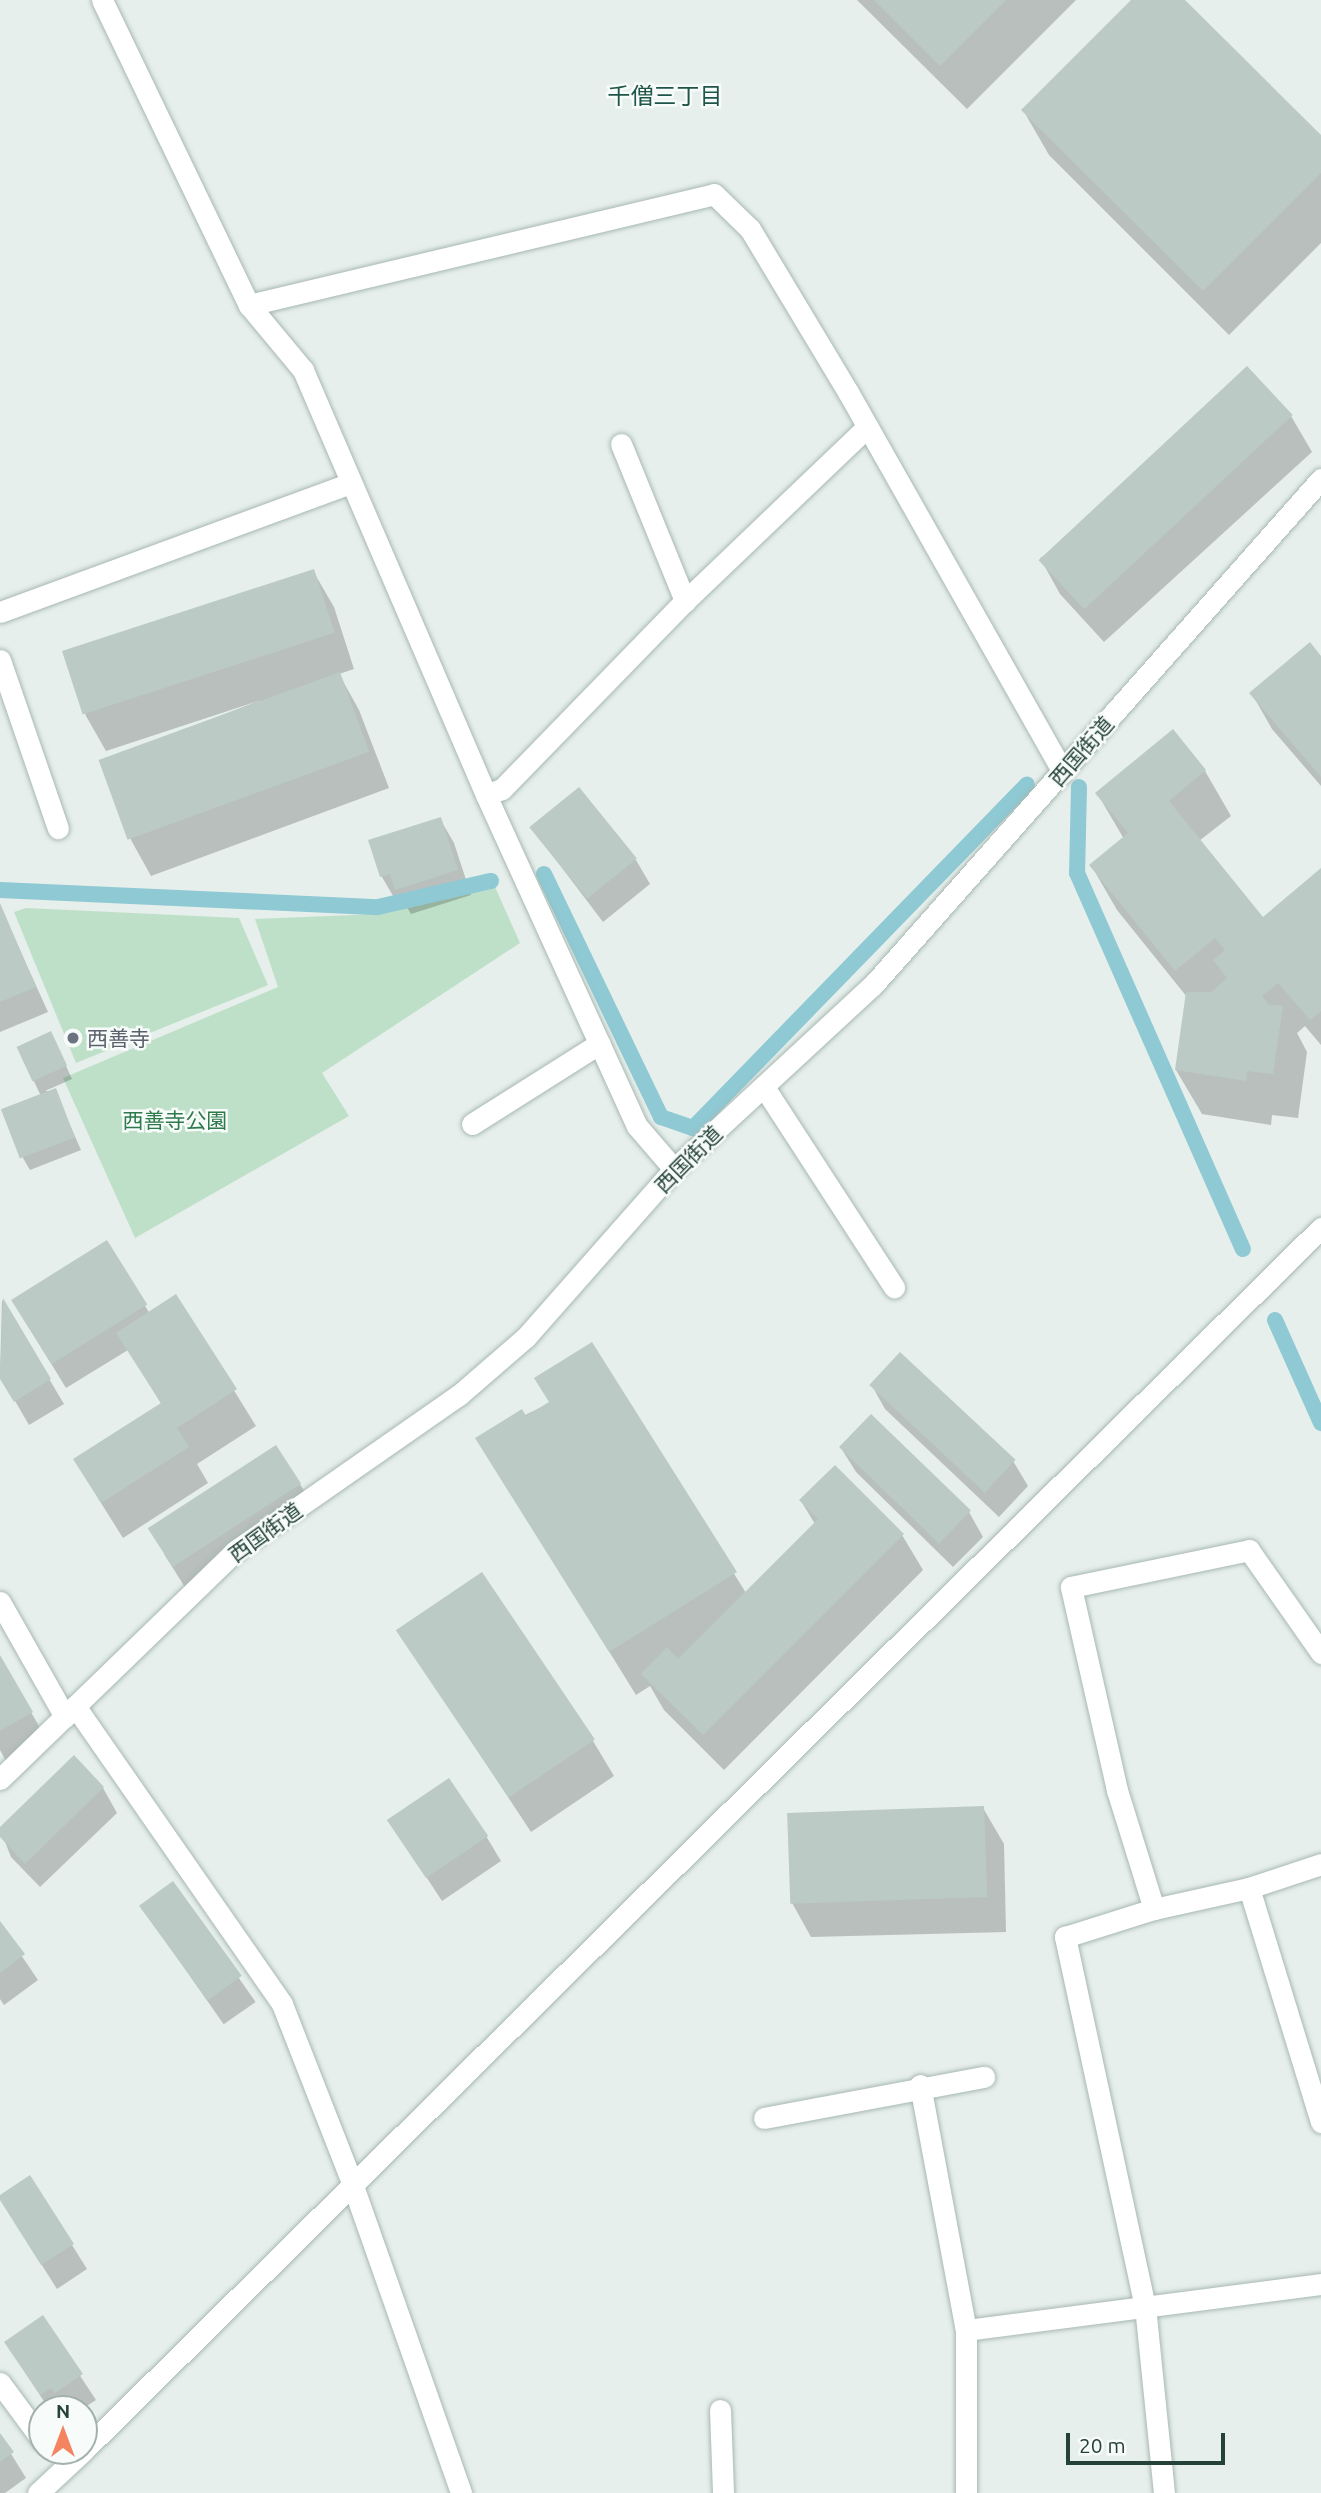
<!DOCTYPE html>
<meta charset="utf-8">
<style>
body{margin:0}
#map{position:relative;width:1321px;height:2493px;overflow:hidden;background:#e6efeb;font-family:Ubuntu,"Noto Sans JP",sans-serif}
div>[style]{position:absolute}
.green>*{inset:0;background:#bfe0c8}
.shadow>*{inset:0;background:#0003;transform-origin:0 0}
.stream>*{height:16px;margin:-8px;padding:0 8px;transform-origin:8px;border-radius:8px;background:#8ec9d4}
.building>*{inset:0;background:#bbcac4;transform-origin:0 0}
.roads{filter:drop-shadow(0 0 2px #a8b8b2) drop-shadow(0 0 2px #a8b8b2)}
.minor>*{height:21px;margin:-10.5px;padding:0 10.5px;transform-origin:10.5px;border-radius:10.5px;background:#fff}
.dots>*{width:19px;height:19px;translate:-50% -50%;box-sizing:border-box;border:4px solid #f7fbf9;border-radius:50%}
span{translate:-50% -50%;white-space:nowrap;text-align:center;line-height:1.15;-webkit-text-stroke:5px #f7fbf9;paint-order:stroke}
.street-label{font-size:21px;color:#24423a}
.worship-label{font-size:21px;color:#5b616d}
.left{translate:0 -50%;text-align:left}
.park-label{font-size:21px;color:#2d7a4b}
.neighbourhood-label{font-size:23px;color:#1f5548}
.north{position:absolute;left:28px;top:2395px;width:70px;height:70px;box-sizing:border-box;background:#f7fbf9;border:2px solid #a3b1ad;border-radius:50%;rotate:0deg;font-size:19px;font-weight:700;line-height:28px;text-align:center;color:#24423a}
.north::after{content:'';display:block;margin:auto;width:24px;height:32px;background:#f4845f;clip-path:polygon(50% 0,100% 100%,50% 72%,0 100%)}
.scale{position:absolute;left:1066px;top:2433px;width:159px;height:32px;box-sizing:border-box;border:4px solid #24423a;border-top:0;padding-left:9px;font-size:21px;line-height:24px;white-space:nowrap;color:#24423a;-webkit-text-stroke:5px #f7fbf9;paint-order:stroke}
</style>
<div id="map">
<div class="green">
<i style="clip-path:polygon(495px 887px,520px 943px,322px 1073px,349px 1116px,135px 1238px,63px 1078px,278px 987px,255px 919px,378px 914px)"></i>
<i style="clip-path:polygon(26px 908px,239px 918px,268px 985px,76px 1063px,14px 912px)"></i>
</div>
<div class="shadow">
<i style="clip-path:polygon(857px 0,1076px 0,967px 109px)"></i>
<i style="clip-path:polygon(1134px 0,1182px 0,1321px 138px,1321px 243px,1229px 335px,1049px 155px,1023px 110px)"></i>
<i style="clip-path:polygon(1291px 416px,1312px 452px,1104px 642px,1060px 594px,1040px 558px)"></i>
<i style="clip-path:polygon(313px 571px,334px 607px,354px 669px,339px 674px,359px 710px,389px 788px,151px 876px,131px 840px,101px 762px,261px 700px,106px 751px,86px 716px,65px 654px)"></i>
<i style="clip-path:polygon(1321px 658px,1321px 786px,1272px 729px,1252px 694px)"></i>
<i style="clip-path:polygon(1173px 732px,1205px 771px,1231px 816px,1199px 841px,1263px 919px,1321px 870px,1321px 1045px,1305px 1026px,1297px 1033px,1307px 1052px,1298px 1118px,1272px 1115px,1271px 1125px,1202px 1114px,1176px 1070px,1187px 997px,1117px 910px,1091px 865px,1124px 839px,1097px 793px)"></i>
<i style="clip-path:polygon(440px 819px,454px 843px,471px 895px,411px 914px,402px 899px,396px 901px,382px 877px,370px 841px)"></i>
<i style="clip-path:polygon(531px 827px,636px 860px,650px 884px,603px 922px)"></i>
<i style="clip-path:polygon(0 906px,48px 1012px,0 1032px)"></i>
<i style="clip-path:polygon(51px 1033px,72px 1079px,45px 1091px,55px 1091px,81px 1150px,30px 1170px,23px 1158px,41px 1096px,18px 1048px)"></i>
<i style="clip-path:polygon(106px 1242px,150px 1314px,176px 1297px,256px 1426px,197px 1464px,208px 1483px,123px 1538px,96px 1495px,162px 1405px,128px 1350px,66px 1388px,27px 1324px)"></i>
<i style="clip-path:polygon(2px 1300px,64px 1404px,29px 1425px,0 1375px)"></i>
<i style="clip-path:polygon(591px 1344px,746px 1593px,815px 1524px,801px 1501px,902px 1535px,923px 1570px,724px 1770px,664px 1710px,650px 1686px,636px 1695px,477px 1438px,550px 1403px)"></i>
<i style="clip-path:polygon(871px 1384px,1013px 1461px,1028px 1486px,999px 1517px,885px 1409px)"></i>
<i style="clip-path:polygon(841px 1448px,969px 1512px,983px 1537px,953px 1567px,856px 1472px)"></i>
<i style="clip-path:polygon(300px 1484px,314px 1509px,188px 1592px,164px 1554px)"></i>
<i style="clip-path:polygon(398px 1630px,593px 1741px,614px 1776px,531px 1832px)"></i>
<i style="clip-path:polygon(0 1659px,46px 1738px,6px 1761px,0 1750px)"></i>
<i style="clip-path:polygon(74px 1758px,103px 1788px,117px 1813px,40px 1887px,11px 1857px,0 1829px)"></i>
<i style="clip-path:polygon(983px 1808px,1004px 1844px,1006px 1932px,811px 1937px,791px 1901px)"></i>
<i style="clip-path:polygon(389px 1820px,486px 1836px,501px 1861px,442px 1901px)"></i>
<i style="left:173px;top:1884px;width:144px;height:39px;rotate:55deg"></i>
<i style="clip-path:polygon(0 1924px,38px 1980px,4px 2005px,0 1999px)"></i>
<i style="clip-path:polygon(14px 2221px,72px 2245px,87px 2269px,57px 2289px)"></i>
<i style="clip-path:polygon(42px 2318px,96px 2400px,82px 2409px,49px 2409px,6px 2343px)"></i>
<i style="clip-path:polygon(0 2436px,26px 2478px,5px 2493px,0 2493px)"></i>
</div>
<div class="stream">
<i style="left:1079px;top:787px;width:86px;rotate:91.3deg"></i>
<i style="left:1077px;top:873px;width:411px;rotate:66.2deg"></i>
<i style="left:544px;top:874px;width:270px;rotate:64.3deg"></i>
<i style="left:661px;top:1117px;width:34px;rotate:19deg"></i>
<i style="left:693px;top:1128px;width:479px;rotate:-45.8deg"></i>
<i style="left:0;top:890px;width:378px;rotate:2.6deg"></i>
<i style="left:378px;top:907px;width:116px;rotate:-13deg"></i>
<i style="left:1275px;top:1320px;width:113px;rotate:65.9deg"></i>
</div>
<div class="building">
<i style="clip-path:polygon(874px 0,1006px 0,940px 66px)"></i>
<i style="clip-path:polygon(1131px 0,1185px 0,1321px 135px,1321px 173px,1203px 291px,1021px 110px)"></i>
<i style="left:1247px;top:366px;width:67px;height:285px;rotate:47deg"></i>
<i style="left:314px;top:569px;width:67px;height:265px;rotate:72deg"></i>
<i style="clip-path:polygon(1310px 642px,1321px 656px,1321px 777px,1249px 693px)"></i>
<i style="left:340px;top:672px;width:85px;height:257px;rotate:70deg"></i>
<i style="clip-path:polygon(1173px 729px,1206px 770px,1169px 801px,1263px 917px,1321px 868px,1321px 1011px,1310px 1020px,1278px 983px,1262px 996px,1269px 1005px,1283px 1006px,1273px 1074px,1247px 1071px,1246px 1081px,1175px 1070px,1186px 992px,1211px 992px,1227px 978px,1213px 960px,1225px 950px,1215px 938px,1175px 971px,1089px 865px,1128px 833px,1095px 793px)"></i>
<i style="left:579px;top:787px;width:92px;height:64px;rotate:51deg"></i>
<i style="clip-path:polygon(441px 817px,458px 870px,395px 890px,390px 874px,380px 877px,368px 840px)"></i>
<i style="clip-path:polygon(0 903px,36px 987px,0 1002px)"></i>
<i style="left:51px;top:1031px;width:38px;height:38px;rotate:65deg"></i>
<i style="left:56px;top:1088px;width:53px;height:59px;rotate:69deg"></i>
<i style="left:107px;top:1240px;width:76px;height:113px;rotate:58deg"></i>
<i style="clip-path:polygon(176px 1294px,237px 1389px,177px 1428px,189px 1447px,101px 1503px,73px 1459px,161px 1403px,116px 1333px)"></i>
<i style="clip-path:polygon(3px 1298px,51px 1379px,14px 1402px,0 1379px)"></i>
<i style="clip-path:polygon(592px 1342px,737px 1572px,609px 1652px,475px 1438px,522px 1409px,526px 1416px,549px 1402px,534px 1378px)"></i>
<i style="left:900px;top:1352px;width:158px;height:45px;rotate:43deg"></i>
<i style="left:871px;top:1414px;width:139px;height:46px;rotate:44deg"></i>
<i style="left:276px;top:1445px;width:46px;height:153px;rotate:57deg"></i>
<i style="clip-path:polygon(835px 1465px,904px 1534px,703px 1735px,641px 1674px,667px 1647px,678px 1659px,818px 1519px,799px 1500px)"></i>
<i style="left:482px;top:1572px;width:202px;height:104px;rotate:56deg"></i>
<i style="clip-path:polygon(0 1655px,33px 1712px,0 1731px)"></i>
<i style="clip-path:polygon(74px 1755px,104px 1787px,25px 1864px,0 1837px,0 1827px)"></i>
<i style="left:449px;top:1778px;width:70px;height:75px;rotate:56deg"></i>
<i style="left:984px;top:1806px;width:91px;height:197px;rotate:88deg"></i>
<i style="left:173px;top:1881px;width:117px;height:42px;rotate:54deg"></i>
<i style="clip-path:polygon(0 1921px,25px 1954px,0 1973px)"></i>
<i style="clip-path:polygon(30px 2175px,74px 2244px,41px 2265px,0 2200px,0 2195px)"></i>
<i style="clip-path:polygon(43px 2315px,83px 2374px,55px 2393px,51px 2388px,40px 2395px,4px 2342px)"></i>
<i style="clip-path:polygon(0 2433px,14px 2452px,0 2462px)"></i>
</div>
<div class="roads">
<div class="minor">
<i style="left:102px;top:0;width:339px;rotate:64.3deg"></i>
<i style="left:249px;top:305px;width:85px;rotate:50.3deg"></i>
<i style="left:303px;top:370px;width:463px;rotate:66.7deg"></i>
<i style="left:486px;top:795px;width:364px;rotate:65.5deg"></i>
<i style="left:637px;top:1126px;width:57px;rotate:49.3deg"></i>
<i style="left:249px;top:305px;width:478px;rotate:-13.4deg"></i>
<i style="left:714px;top:194px;width:50px;rotate:44.2deg"></i>
<i style="left:750px;top:229px;width:190px;rotate:59deg"></i>
<i style="left:848px;top:392px;width:437px;rotate:60.5deg"></i>
<i style="left:621px;top:444px;width:170px;rotate:67.8deg"></i>
<i style="left:0;top:612px;width:374px;rotate:-20.2deg"></i>
<i style="left:0;top:660px;width:178px;rotate:71deg"></i>
<i style="left:486px;top:795px;width:17px;rotate:-21deg"></i>
<i style="left:502px;top:789px;width:262px;rotate:-45.8deg"></i>
<i style="left:685px;top:601px;width:252px;rotate:-43.7deg"></i>
<i style="left:764px;top:1087px;width:239px;rotate:57deg"></i>
<i style="left:472px;top:1124px;width:151px;rotate:-32.3deg"></i>
<i style="left:0;top:1602px;width:132px;rotate:60.5deg"></i>
<i style="left:75px;top:1706px;width:363px;rotate:55.2deg"></i>
<i style="left:282px;top:2004px;width:192px;rotate:68.6deg"></i>
<i style="left:352px;top:2183px;width:329px;rotate:70.6deg"></i>
<i style="left:0;top:1779px;width:327px;rotate:-44.1deg"></i>
<i style="left:235px;top:1551px;width:273px;rotate:-34.9deg"></i>
<i style="left:459px;top:1395px;width:89px;rotate:-40.9deg"></i>
<i style="left:526px;top:1337px;width:224px;rotate:-48.6deg"></i>
<i style="left:674px;top:1169px;width:271px;rotate:-42.8deg"></i>
<i style="left:873px;top:985px;width:676px;rotate:-48.48deg"></i>
<i style="left:1249px;top:1888px;width:76px;rotate:-18.4deg"></i>
<i style="left:1154px;top:1909px;width:125px;rotate:-107.3deg"></i>
<i style="left:1117px;top:1790px;width:208px;rotate:-102.8deg"></i>
<i style="left:1071px;top:1587px;width:182px;rotate:-11.7deg"></i>
<i style="left:1249px;top:1550px;width:126px;rotate:55deg"></i>
<i style="left:920px;top:2085px;width:249px;rotate:79.4deg"></i>
<i style="left:966px;top:2330px;width:163px;rotate:90deg"></i>
<i style="left:764px;top:2118px;width:224px;rotate:-10.6deg"></i>
<i style="left:966px;top:2330px;width:358px;rotate:-7.4deg"></i>
<i style="left:0;top:2383px;width:71px;rotate:53.6deg"></i>
<i style="left:720px;top:2410px;width:83px;rotate:87.9deg"></i>
<i style="left:84px;top:2450px;width:1739px;rotate:-44.65deg"></i>
<i style="left:38px;top:2493px;width:62px;rotate:-43deg"></i>
<i style="left:1164px;top:2493px;width:187px;rotate:-95.8deg"></i>
<i style="left:1145px;top:2307px;width:379px;rotate:-102.2deg"></i>
<i style="left:1065px;top:1937px;width:93px;rotate:-17.5deg"></i>
<i style="left:1154px;top:1909px;width:97px;rotate:-12.5deg"></i>
<i style="left:1249px;top:1888px;width:245px;rotate:72.9deg"></i>
</div>
</div>
<div class="dots">
<i style="left:73px;top:1038px;background:#6b7280"></i>
</div>
<div class="street-label">
<span style="left:1081px;top:751px;rotate:-49deg">西国街道</span>
<span style="left:688px;top:1159px;rotate:-45deg">西国街道</span>
<span style="left:265px;top:1532px;rotate:-36deg">西国街道</span>
</div>
<div class="worship-label">
<span class="left" style="left:87px;top:1038px">西善寺</span>
</div>
<div class="park-label">
<span style="left:175px;top:1120px">西善寺公園</span>
</div>
<div class="neighbourhood-label">
<span style="left:665px;top:96px">千僧三丁目</span>
</div>
<div class="north">N</div>
<div class="scale">20 m</div>
</div>
